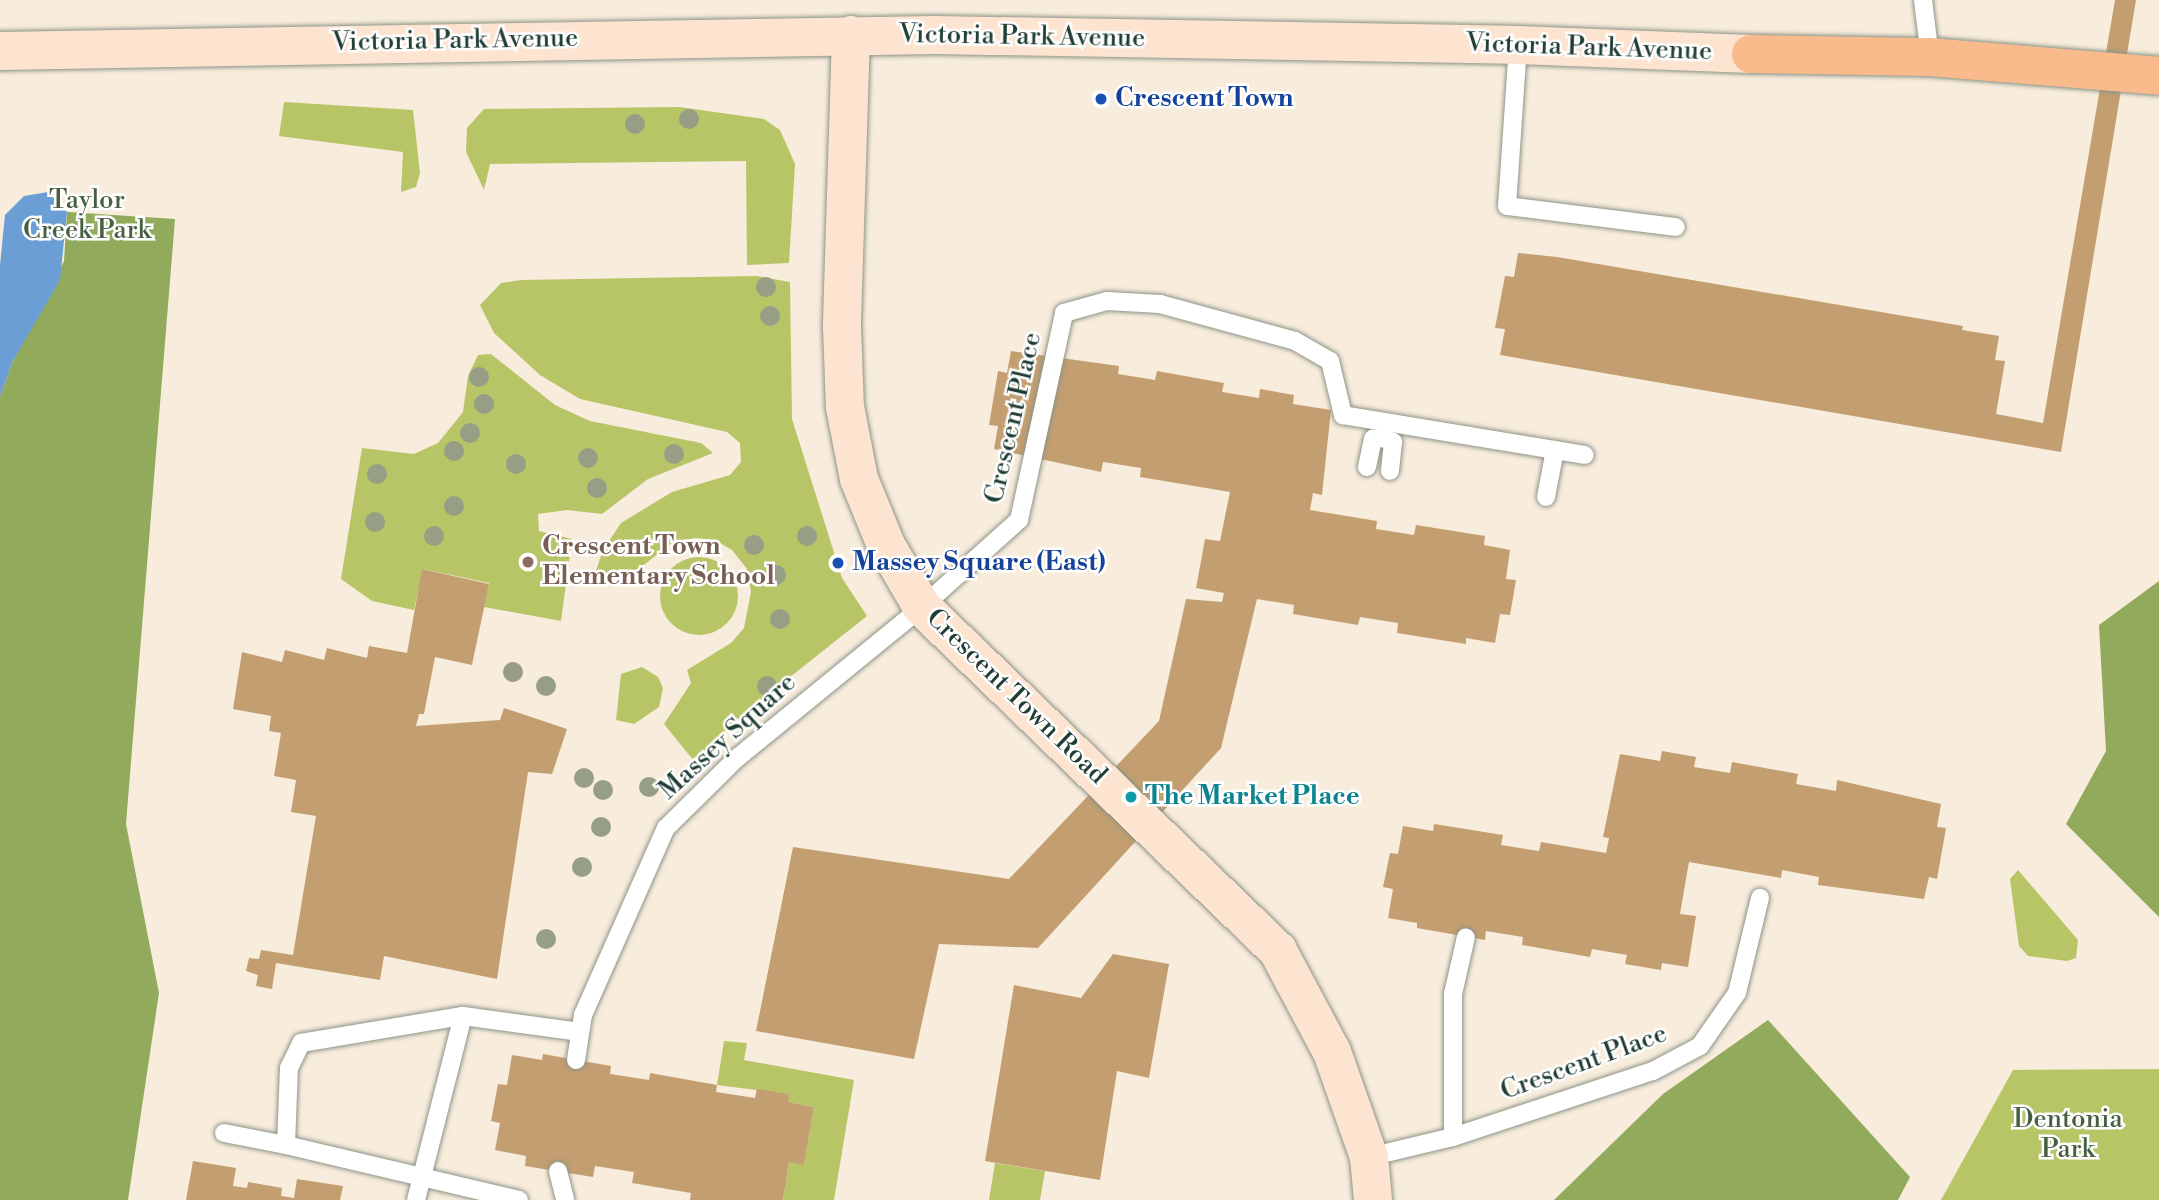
<!DOCTYPE html>
<style>
body{margin:0}
#map{position:relative;width:2159px;height:1200px;overflow:hidden;background:#f8ecdc;font-family:"Libre Bodoni",serif}
div>[style]{position:absolute}
.green>*{inset:0;background:#b8c566}
.round{border-radius:50%}
.forest>*{inset:0;background:#92aa5b}
.water>*{inset:0;background:#6c9ed6}
.building>*{inset:0;background:#c39e70}
.roads{filter:drop-shadow(0 0 2px #8c9488) drop-shadow(0 0 2px #8c9488)}
.lane>*{height:18px;margin:-9px;padding:0 9px;transform-origin:9px;border-radius:9px;background:#fff}
.secondary>*{height:38px;margin:-19px;padding:0 19px;transform-origin:19px;border-radius:19px;background:#fde4d1}
.primary>*{height:38px;margin:-19px;padding:0 19px;transform-origin:19px;border-radius:19px;background:#fabb8c}
.trees>*{width:20px;height:20px;margin:-10px;border-radius:50%;background:#969e86}
.dots>*{width:19px;height:19px;translate:-50% -50%;box-sizing:border-box;border:4px solid #fff;border-radius:50%}
span{translate:-50% -50%;white-space:nowrap;text-align:center;line-height:1.15;-webkit-text-stroke:5px #fff;paint-order:stroke}
.street-label{font-size:26px;color:#1f3d34}
.transit-label{font-size:26px;color:#164399;font-weight:700}
.left{translate:0 -50%;text-align:left}
.park-label{font-size:26px;color:#455f40}
.education-label{font-size:26px;color:#785e54;font-weight:700}
.culture-label{font-size:26px;color:#0d838f;font-weight:700}
</style>
<div id="map">
<div class="green">
<i style="clip-path:polygon(284px 102px,413px 110px,420px 173px,416px 187px,401px 192px,403px 152px,279px 136px)"></i>
<i style="clip-path:polygon(679px 107px,764px 119px,780px 130px,795px 164px,789px 263px,747px 265px,746px 161px,490px 164px,484px 190px,466px 152px,467px 128px,484px 109px)"></i>
<i style="clip-path:polygon(757px 276px,790px 282px,792px 419px,842px 578px,867px 616px,742px 715px,694px 761px,664px 724px,691px 683px,687px 670px,731px 643px,744px 628px,751px 592px,747px 569px,732px 550px,715px 540px,695px 538px,672px 543px,627px 578px,595px 574px,603px 550px,621px 523px,672px 492px,730px 475px,741px 462px,740px 443px,727px 432px,580px 399px,540px 375px,494px 333px,480px 305px,501px 283px,521px 280px)"></i>
<i style="clip-path:polygon(491px 354px,555px 405px,590px 421px,701px 443px,713px 453px,648px 479px,602px 514px,567px 510px,538px 514px,539px 531px,572px 539px,561px 621px,484px 607px,489px 583px,423px 569px,414px 610px,372px 601px,341px 579px,362px 448px,414px 454px,438px 443px,463px 412px,468px 376px,478px 355px)"></i>
<i class="round" style="left:660px;top:557px;width:78px;height:78px"></i>
<i style="clip-path:polygon(642px 667px,658px 677px,663px 688px,659px 707px,634px 724px,616px 720px,621px 674px)"></i>
<i style="clip-path:polygon(2018px 870px,2078px 940px,2076px 958px,2067px 961px,2028px 956px,2019px 946px,2010px 879px)"></i>
<i style="clip-path:polygon(724px 1041px,747px 1043px,744px 1060px,854px 1080px,834px 1200px,783px 1200px,789px 1162px,804px 1164px,814px 1107px,788px 1102px,788px 1094px,717px 1085px)"></i>
<i style="clip-path:polygon(2159px 1069px,2159px 1200px,1941px 1200px,2013px 1070px)"></i>
<i style="clip-path:polygon(995px 1163px,1045px 1171px,1040px 1200px,989px 1200px)"></i>
</div>
<div class="forest">
<i style="clip-path:polygon(67px 212px,175px 219px,126px 824px,159px 993px,128px 1200px,0 1200px,0 396px,13px 361px,64px 261px)"></i>
<i style="clip-path:polygon(2159px 581px,2159px 917px,2066px 824px,2106px 751px,2099px 625px)"></i>
<i style="clip-path:polygon(1768px 1020px,1910px 1177px,1898px 1200px,1554px 1200px,1663px 1094px)"></i>
</div>
<div class="water">
<i style="clip-path:polygon(48px 192px,67px 212px,60px 280px,13px 361px,0 396px,0 265px,5px 215px,24px 196px)"></i>
</div>
<div class="building">
<i style="clip-path:polygon(2115px 0,2136px 0,2061px 452px,1500px 355px,1505px 329px,1495px 328px,1505px 276px,1514px 277px,1518px 253px,1557px 257px,1963px 326px,1962px 330px,1999px 336px,1995px 360px,2005px 361px,1996px 414px,2043px 423px)"></i>
<i style="clip-path:polygon(1011px 351px,1119px 366px,1118px 374px,1155px 380px,1157px 371px,1224px 383px,1222px 392px,1259px 398px,1260px 389px,1294px 395px,1293px 404px,1331px 410px,1322px 495px,1313px 493px,1310px 510px,1377px 521px,1376px 529px,1414px 535px,1416px 525px,1485px 536px,1484px 545px,1510px 550px,1506px 579px,1516px 580px,1510px 615px,1500px 614px,1495px 643px,1466px 638px,1466px 644px,1397px 633px,1398px 623px,1360px 617px,1358px 625px,1293px 614px,1294px 605px,1257px 599px,1221px 748px,1038px 948px,939px 944px,914px 1059px,756px 1031px,793px 847px,1009px 879px,1159px 721px,1186px 599px,1222px 602px,1224px 593px,1196px 588px,1205px 539px,1220px 541px,1230px 492px,1140px 477px,1141px 468px,1103px 462px,1101px 472px,994px 449px,998px 426px,989px 425px,998px 371px,1007px 373px)"></i>
<i style="clip-path:polygon(422px 569px,489px 584px,472px 665px,435px 657px,424px 714px,419px 714px,416px 726px,500px 720px,504px 708px,567px 729px,552px 774px,528px 772px,497px 979px,384px 956px,380px 980px,276px 963px,272px 989px,256px 986px,258px 975px,246px 971px,249px 958px,259px 959px,261px 950px,293px 955px,316px 816px,291px 812px,296px 780px,274px 776px,281px 733px,269px 731px,271px 716px,233px 709px,242px 652px,282px 662px,285px 650px,324px 660px,327px 648px,367px 658px,369px 646px,407px 653px)"></i>
<i style="clip-path:polygon(1662px 751px,1696px 757px,1694px 767px,1730px 773px,1732px 762px,1798px 774px,1796px 784px,1836px 791px,1837px 780px,1941px 804px,1937px 827px,1946px 828px,1937px 879px,1929px 877px,1924px 899px,1818px 885px,1819px 877px,1782px 870px,1781px 878px,1689px 862px,1680px 914px,1696px 916px,1688px 967px,1662px 963px,1661px 970px,1625px 964px,1627px 955px,1592px 949px,1590px 957px,1522px 945px,1523px 937px,1486px 931px,1485px 940px,1417px 928px,1417px 923px,1388px 918px,1393px 889px,1383px 887px,1390px 853px,1398px 854px,1403px 826px,1433px 831px,1434px 824px,1503px 835px,1501px 845px,1539px 851px,1541px 842px,1606px 853px,1609px 838px,1603px 837px,1620px 754px,1660px 761px)"></i>
<i style="clip-path:polygon(1113px 954px,1169px 964px,1149px 1078px,1117px 1071px,1100px 1180px,985px 1161px,1014px 985px,1081px 998px)"></i>
<i style="clip-path:polygon(543px 1054px,611px 1066px,610px 1074px,649px 1080px,650px 1073px,717px 1085px,716px 1092px,755px 1098px,757px 1089px,789px 1094px,788px 1102px,814px 1107px,804px 1165px,789px 1162px,783px 1200px,690px 1200px,691px 1193px,632px 1183px,634px 1172px,595px 1166px,593px 1177px,525px 1166px,526px 1156px,495px 1150px,500px 1123px,491px 1121px,498px 1084px,507px 1085px,512px 1055px,542px 1060px)"></i>
<i style="clip-path:polygon(193px 1161px,236px 1168px,233px 1186px,247px 1188px,248px 1182px,282px 1188px,281px 1196px,294px 1198px,297px 1179px,343px 1186px,340px 1200px,186px 1200px)"></i>
</div>
<div class="roads">
<div class="lane">
<i style="left:1923px;top:0;width:57px;rotate:83deg"></i>
<i style="left:1518px;top:45px;width:161px;rotate:93.9deg"></i>
<i style="left:1507px;top:206px;width:170px;rotate:7.1deg"></i>
<i style="left:1367px;top:467px;width:29px;rotate:-78deg"></i>
<i style="left:1373px;top:439px;width:10px;rotate:-6deg"></i>
<i style="left:1383px;top:438px;width:11px;rotate:22deg"></i>
<i style="left:1393px;top:442px;width:29px;rotate:96deg"></i>
<i style="left:1546px;top:497px;width:48px;rotate:-79.2deg"></i>
<i style="left:576px;top:1060px;width:46px;rotate:-81.2deg"></i>
<i style="left:583px;top:1015px;width:205px;rotate:-66.1deg"></i>
<i style="left:666px;top:828px;width:100px;rotate:-44.6deg"></i>
<i style="left:737px;top:758px;width:239px;rotate:-39.2deg"></i>
<i style="left:922px;top:607px;width:130px;rotate:-41.9deg"></i>
<i style="left:1019px;top:520px;width:212px;rotate:-77.7deg"></i>
<i style="left:1064px;top:313px;width:45px;rotate:-15.6deg"></i>
<i style="left:1107px;top:301px;width:53px;rotate:3.2deg"></i>
<i style="left:1160px;top:304px;width:140px;rotate:15.3deg"></i>
<i style="left:1295px;top:341px;width:40px;rotate:29.7deg"></i>
<i style="left:1330px;top:361px;width:56px;rotate:76.5deg"></i>
<i style="left:1343px;top:415px;width:245px;rotate:9.4deg"></i>
<i style="left:224px;top:1133px;width:63px;rotate:11deg"></i>
<i style="left:1453px;top:1137px;width:143px;rotate:-90deg"></i>
<i style="left:1453px;top:994px;width:58px;rotate:-77.2deg"></i>
<i style="left:1369px;top:1157px;width:86px;rotate:-13.4deg"></i>
<i style="left:1453px;top:1137px;width:211px;rotate:-18.3deg"></i>
<i style="left:1653px;top:1071px;width:53px;rotate:-28deg"></i>
<i style="left:1700px;top:1046px;width:65px;rotate:-55.1deg"></i>
<i style="left:1737px;top:993px;width:98px;rotate:-76.4deg"></i>
<i style="left:558px;top:1171px;width:30px;rotate:76deg"></i>
<i style="left:416px;top:1200px;width:190px;rotate:-75.7deg"></i>
<i style="left:519px;top:1200px;width:239px;rotate:-166.7deg"></i>
<i style="left:286px;top:1145px;width:77px;rotate:-87.8deg"></i>
<i style="left:289px;top:1068px;width:28px;rotate:-64deg"></i>
<i style="left:301px;top:1043px;width:164px;rotate:-9.5deg"></i>
<i style="left:463px;top:1016px;width:118px;rotate:7.8deg"></i>
</div>
<div class="secondary">
<i style="left:851px;top:35px;width:292px;rotate:91.8deg"></i>
<i style="left:842px;top:327px;width:80px;rotate:87.9deg"></i>
<i style="left:845px;top:407px;width:73px;rotate:79deg"></i>
<i style="left:859px;top:479px;width:71px;rotate:67.8deg"></i>
<i style="left:886px;top:545px;width:72px;rotate:59.9deg"></i>
<i style="left:922px;top:607px;width:495px;rotate:44deg"></i>
<i style="left:1278px;top:951px;width:115px;rotate:61.9deg"></i>
<i style="left:1332px;top:1052px;width:111px;rotate:70.6deg"></i>
<i style="left:1369px;top:1157px;width:43px;rotate:84.7deg"></i>
<i style="left:0;top:51px;width:935px;rotate:-0.98deg"></i>
<i style="left:935px;top:35px;width:583px;rotate:0.98deg"></i>
<i style="left:1518px;top:45px;width:233px;rotate:2.2deg"></i>
</div>
<div class="primary">
<i style="left:1751px;top:54px;width:179px;rotate:1deg"></i>
<i style="left:1930px;top:57px;width:230px;rotate:4.7deg"></i>
</div>
</div>
<div class="trees">
<i style="left:689px;top:119px"></i>
<i style="left:635px;top:124px"></i>
<i style="left:766px;top:287px"></i>
<i style="left:770px;top:316px"></i>
<i style="left:479px;top:377px"></i>
<i style="left:484px;top:404px"></i>
<i style="left:470px;top:433px"></i>
<i style="left:454px;top:451px"></i>
<i style="left:674px;top:454px"></i>
<i style="left:588px;top:458px"></i>
<i style="left:516px;top:464px"></i>
<i style="left:377px;top:474px"></i>
<i style="left:597px;top:488px"></i>
<i style="left:454px;top:506px"></i>
<i style="left:375px;top:522px"></i>
<i style="left:434px;top:536px"></i>
<i style="left:807px;top:536px"></i>
<i style="left:754px;top:545px"></i>
<i style="left:776px;top:575px"></i>
<i style="left:780px;top:619px"></i>
<i style="left:513px;top:672px"></i>
<i style="left:546px;top:686px"></i>
<i style="left:767px;top:686px"></i>
<i style="left:584px;top:778px"></i>
<i style="left:649px;top:787px"></i>
<i style="left:603px;top:790px"></i>
<i style="left:601px;top:827px"></i>
<i style="left:582px;top:867px"></i>
<i style="left:546px;top:939px"></i>
</div>
<div class="dots">
<i style="left:1101px;top:99px;background:#1a4fb4"></i>
<i style="left:528px;top:562px;background:#8d6e63"></i>
<i style="left:838px;top:563px;background:#1a4fb4"></i>
<i style="left:1131px;top:797px;background:#0f9aa8"></i>
</div>
<div class="street-label">
<span style="left:1022px;top:37px;rotate:1deg">Victoria Park Avenue</span>
<span style="left:455px;top:41px;rotate:-1deg">Victoria Park Avenue</span>
<span style="left:1589px;top:48px;rotate:2deg">Victoria Park Avenue</span>
<span style="left:1014px;top:418px;rotate:-77deg">Crescent Place</span>
<span style="left:1016px;top:697px;rotate:44deg">Crescent Town Road</span>
<span style="left:728px;top:737px;rotate:-42deg">Massey Square</span>
<span style="left:1584px;top:1063px;rotate:-20deg">Crescent Place</span>
</div>
<div class="transit-label">
<span class="left" style="left:1115px;top:99px">Crescent Town</span>
<span class="left" style="left:852px;top:563px">Massey Square (East)</span>
</div>
<div class="park-label">
<span style="left:87px;top:216px">Taylor<br>Creek Park</span>
<span style="left:2068px;top:1135px">Dentonia<br>Park</span>
</div>
<div class="education-label">
<span class="left" style="left:542px;top:562px">Crescent Town<br>Elementary School</span>
</div>
<div class="culture-label">
<span class="left" style="left:1145px;top:797px">The Market Place</span>
</div>
</div>
